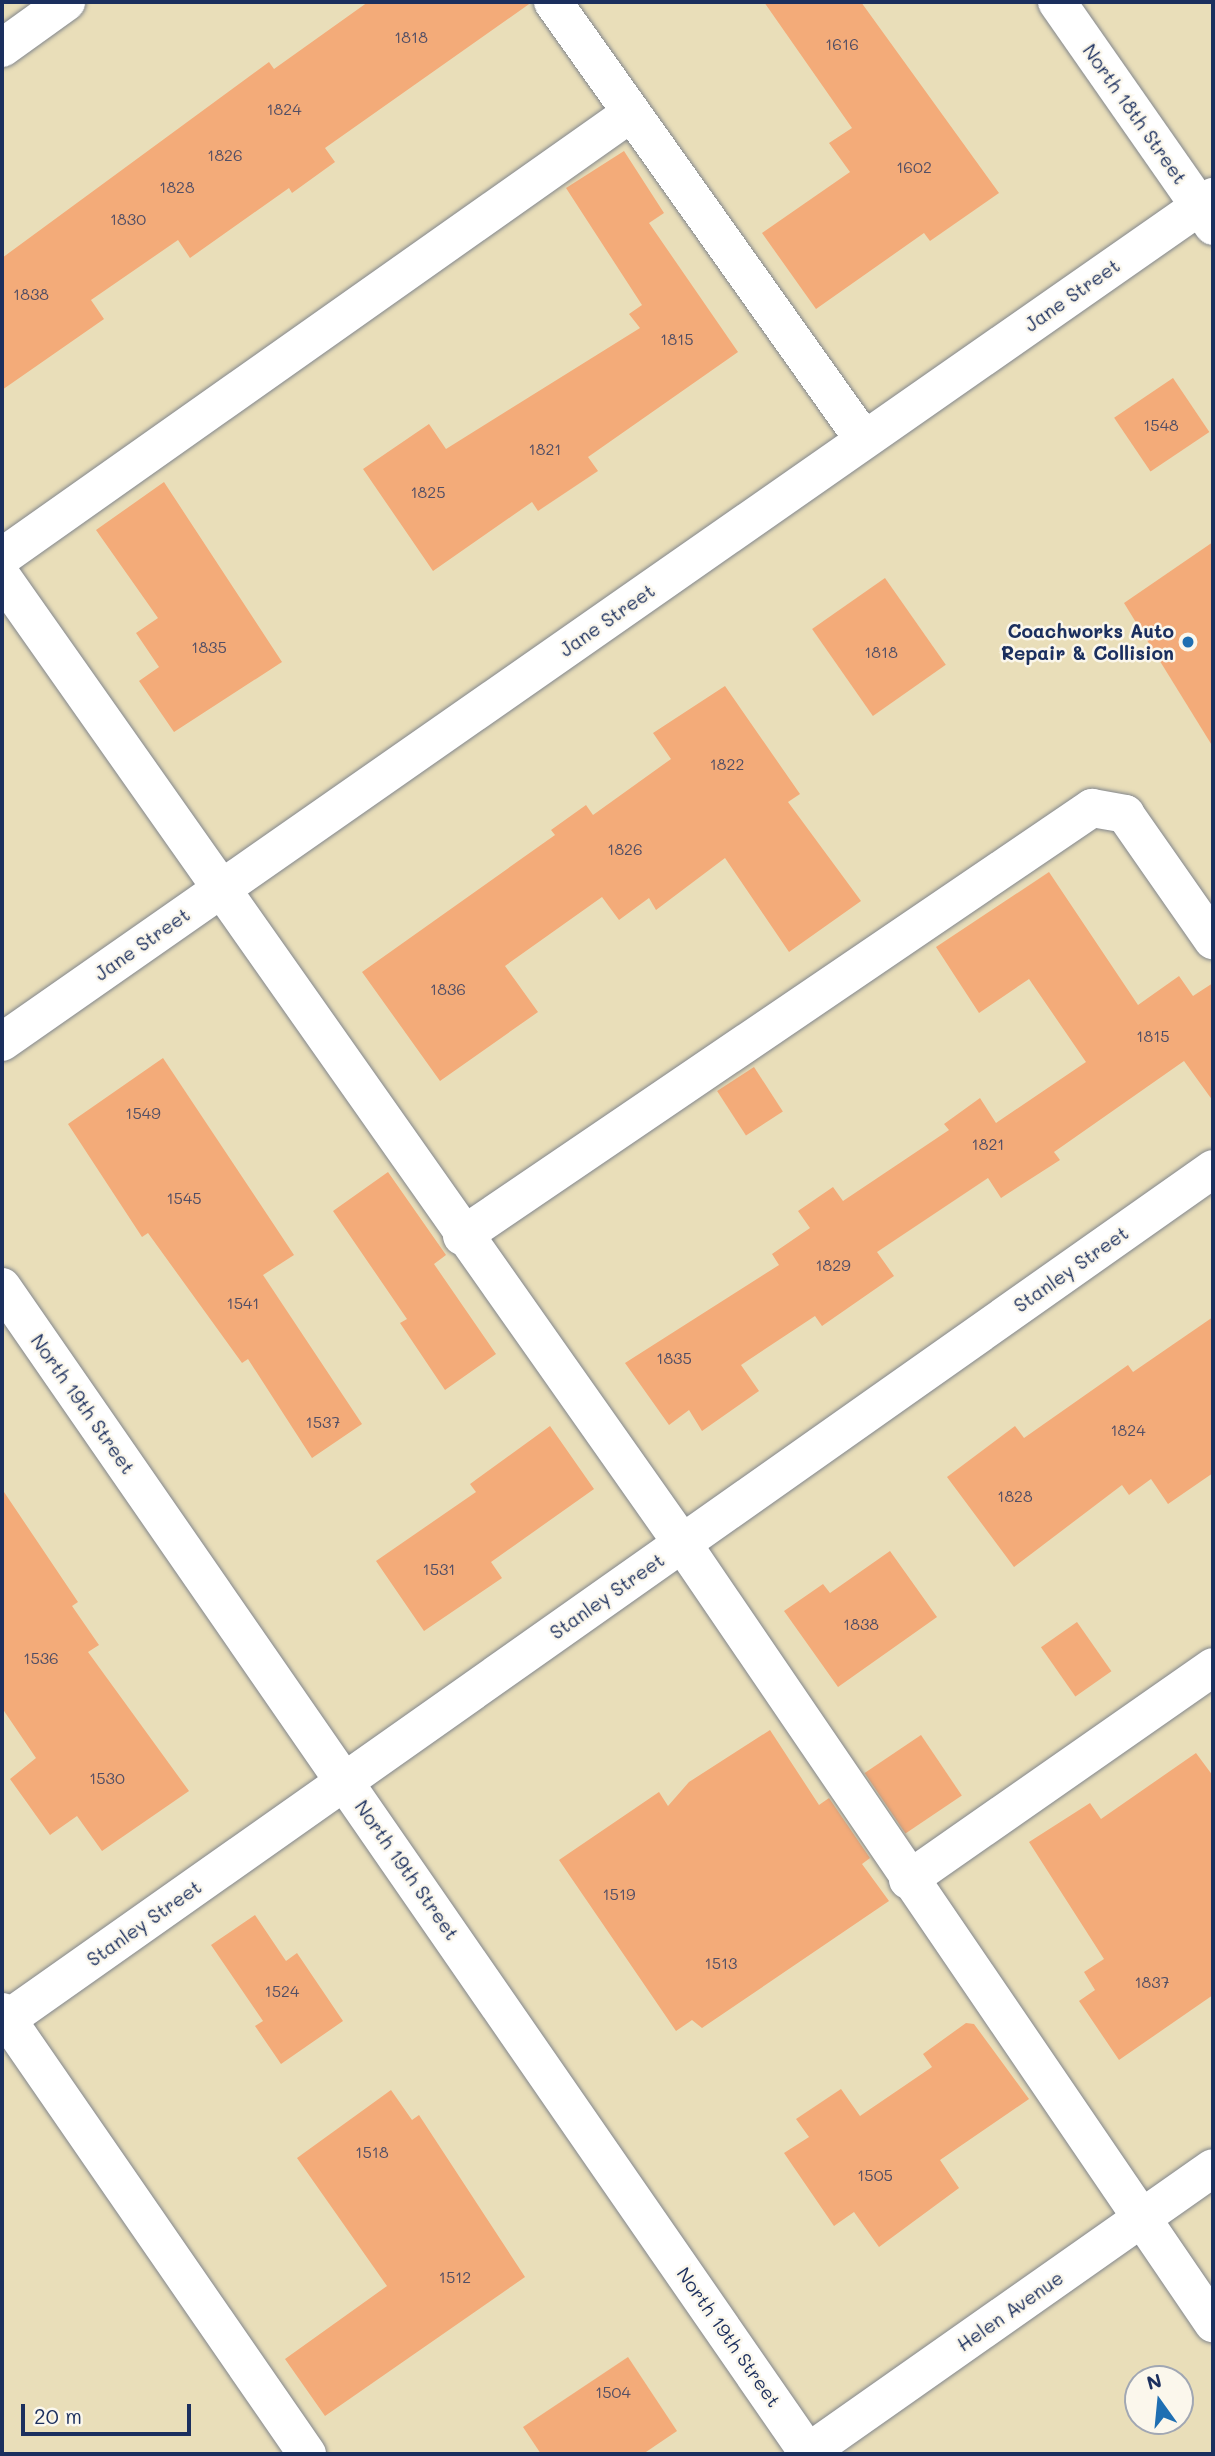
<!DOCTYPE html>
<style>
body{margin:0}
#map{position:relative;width:1215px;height:2456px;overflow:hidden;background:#e9deb9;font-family:Mali,sans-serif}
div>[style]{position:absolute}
.building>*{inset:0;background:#f3ab79;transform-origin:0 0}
.roads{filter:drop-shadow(0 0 2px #82868c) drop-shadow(0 0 2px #82868c)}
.minor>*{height:38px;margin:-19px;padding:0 19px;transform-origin:19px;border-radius:19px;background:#fff}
.dots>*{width:19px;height:19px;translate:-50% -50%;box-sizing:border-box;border:4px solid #fbf7ec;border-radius:50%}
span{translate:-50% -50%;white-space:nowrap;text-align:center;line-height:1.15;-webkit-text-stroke:5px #fbf7ec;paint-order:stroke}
.number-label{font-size:16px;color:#514e65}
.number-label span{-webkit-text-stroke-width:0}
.street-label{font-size:19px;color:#1b2f5e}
.poi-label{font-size:19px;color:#1b2f5e;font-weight:700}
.right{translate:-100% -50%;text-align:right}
.frame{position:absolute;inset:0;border:4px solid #1b2f5e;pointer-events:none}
.north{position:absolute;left:1124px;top:2365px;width:70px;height:70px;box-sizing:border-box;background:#fbf7ec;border:2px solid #a1a7b3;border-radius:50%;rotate:345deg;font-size:19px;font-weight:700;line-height:28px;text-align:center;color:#1b2f5e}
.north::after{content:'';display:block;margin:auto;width:24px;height:32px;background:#1f6fb2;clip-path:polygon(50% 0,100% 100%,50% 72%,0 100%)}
.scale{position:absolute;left:21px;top:2404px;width:170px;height:32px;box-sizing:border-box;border:4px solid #1b2f5e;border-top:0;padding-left:9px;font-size:21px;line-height:24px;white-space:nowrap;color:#1b2f5e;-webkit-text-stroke:5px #fbf7ec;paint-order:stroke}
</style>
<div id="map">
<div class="building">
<i style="clip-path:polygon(368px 2px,532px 2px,325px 148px,335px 162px,292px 193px,289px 188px,190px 258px,178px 240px,91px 300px,104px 319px,2px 390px,2px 258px,269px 62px,274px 69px)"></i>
<i style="clip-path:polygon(764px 2px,861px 2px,999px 193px,930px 241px,924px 233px,816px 309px,762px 233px,850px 172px,829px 143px,852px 128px)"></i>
<i style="clip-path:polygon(624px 151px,664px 213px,649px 223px,738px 352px,588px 457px,598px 471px,538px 511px,532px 502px,433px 571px,363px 469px,429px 424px,446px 449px,640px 328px,629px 314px,642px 305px,566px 188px)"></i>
<i style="left:1173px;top:378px;width:65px;height:71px;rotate:56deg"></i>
<i style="clip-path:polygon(164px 482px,282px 662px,174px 732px,139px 681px,159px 667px,136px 633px,158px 618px,96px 530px)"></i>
<i style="clip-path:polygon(1213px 542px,1213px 747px,1124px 603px)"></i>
<i style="left:885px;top:578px;width:106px;height:89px;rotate:55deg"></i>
<i style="clip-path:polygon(725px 686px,800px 794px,788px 802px,861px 901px,789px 952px,725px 858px,656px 910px,649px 898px,619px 920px,602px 897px,505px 966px,538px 1012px,440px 1081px,362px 972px,555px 835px,551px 830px,586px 805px,593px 815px,671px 759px,653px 733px)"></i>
<i style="clip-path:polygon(1049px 872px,1138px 1005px,1179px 976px,1193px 996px,1213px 983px,1213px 1101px,1184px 1061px,1054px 1152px,1060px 1160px,1001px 1198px,988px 1178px,877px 1252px,894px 1276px,822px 1326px,815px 1316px,741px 1365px,759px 1391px,702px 1431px,689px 1410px,669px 1425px,625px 1363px,779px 1265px,772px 1254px,810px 1228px,798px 1211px,833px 1187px,843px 1201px,949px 1130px,944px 1124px,980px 1098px,996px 1123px,1086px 1062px,1029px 979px,979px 1013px,936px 947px)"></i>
<i style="clip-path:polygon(163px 1058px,294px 1255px,263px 1275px,362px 1424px,312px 1458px,248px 1359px,242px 1363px,148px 1233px,142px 1237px,68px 1124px)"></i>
<i style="left:754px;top:1067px;width:53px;height:44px;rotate:57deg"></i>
<i style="clip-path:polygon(388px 1172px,446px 1255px,434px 1264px,496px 1354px,445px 1390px,400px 1323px,407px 1319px,333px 1211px)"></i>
<i style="clip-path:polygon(1213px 1317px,1213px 1473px,1168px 1504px,1151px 1479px,1129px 1495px,1122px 1485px,1014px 1567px,947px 1477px,1015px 1426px,1024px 1438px,1128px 1365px,1133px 1372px)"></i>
<i style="clip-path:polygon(550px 1426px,594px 1489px,491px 1562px,502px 1578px,424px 1631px,376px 1561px,476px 1492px,470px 1484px)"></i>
<i style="clip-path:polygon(2px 1489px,78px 1602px,72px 1606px,99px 1645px,88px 1652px,189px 1791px,102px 1851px,77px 1816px,50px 1835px,10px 1779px,36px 1758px,2px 1708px)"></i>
<i style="clip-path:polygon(890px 1551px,937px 1617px,838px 1687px,784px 1611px,823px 1584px,830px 1593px)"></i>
<i style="left:1077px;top:1622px;width:60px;height:44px;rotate:55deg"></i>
<i style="clip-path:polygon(770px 1730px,819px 1805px,829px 1798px,870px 1858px,862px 1864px,889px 1901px,702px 2028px,692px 2020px,676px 2031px,559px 1860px,659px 1792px,668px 1806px,689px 1782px)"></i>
<i style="left:921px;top:1735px;width:73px;height:68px;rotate:56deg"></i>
<i style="clip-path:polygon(1196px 1753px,1213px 1776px,1213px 1995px,1119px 2060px,1079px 2001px,1095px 1990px,1084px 1972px,1104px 1959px,1029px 1842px,1090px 1803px,1101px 1819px)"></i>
<i style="clip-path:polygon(255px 1915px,286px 1961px,297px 1953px,343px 2021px,281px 2064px,255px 2026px,263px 2021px,211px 1945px)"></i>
<i style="clip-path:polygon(966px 2023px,974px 2024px,1029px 2099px,940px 2160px,959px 2188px,879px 2247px,854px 2212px,834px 2226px,784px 2153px,809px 2137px,796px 2119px,841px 2089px,860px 2116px,932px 2067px,923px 2054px)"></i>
<i style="clip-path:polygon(391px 2090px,412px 2120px,419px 2115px,525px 2277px,325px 2416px,285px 2359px,387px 2286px,297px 2158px)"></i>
<i style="clip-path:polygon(628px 2357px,677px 2431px,643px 2454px,541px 2454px,523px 2427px)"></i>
</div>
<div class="roads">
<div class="minor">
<i style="left:553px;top:2px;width:537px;rotate:54.62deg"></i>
<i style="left:1057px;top:2px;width:273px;rotate:55.1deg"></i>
<i style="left:2px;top:48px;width:79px;rotate:-35.7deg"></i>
<i style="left:2px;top:557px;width:770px;rotate:-35.22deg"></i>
<i style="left:2px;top:577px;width:1181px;rotate:54.86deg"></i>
<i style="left:682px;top:1543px;width:944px;rotate:55.75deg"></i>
<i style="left:2px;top:1042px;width:1477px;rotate:-34.91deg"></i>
<i style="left:462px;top:1236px;width:762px;rotate:-34.19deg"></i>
<i style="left:1092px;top:808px;width:34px;rotate:10deg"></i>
<i style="left:1125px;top:814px;width:154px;rotate:55.1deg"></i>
<i style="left:2px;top:1287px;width:1419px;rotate:55.34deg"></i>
<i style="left:908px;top:1880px;width:372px;rotate:-34.9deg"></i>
<i style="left:2px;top:2012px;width:537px;rotate:55.39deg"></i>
<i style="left:2px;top:2023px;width:1482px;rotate:-35.19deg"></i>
<i style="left:806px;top:2454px;width:497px;rotate:-35.1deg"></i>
</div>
</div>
<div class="dots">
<i style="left:1188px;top:642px;background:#1f6fb2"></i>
</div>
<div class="number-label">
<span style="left:411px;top:37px">1818</span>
<span style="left:842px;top:44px">1616</span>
<span style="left:284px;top:109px">1824</span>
<span style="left:225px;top:155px">1826</span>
<span style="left:914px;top:167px">1602</span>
<span style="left:177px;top:187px">1828</span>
<span style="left:128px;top:219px">1830</span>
<span style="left:31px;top:294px">1838</span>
<span style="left:677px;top:339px">1815</span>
<span style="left:1161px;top:425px">1548</span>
<span style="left:545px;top:449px">1821</span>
<span style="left:428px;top:492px">1825</span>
<span style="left:209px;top:647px">1835</span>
<span style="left:881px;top:652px">1818</span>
<span style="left:727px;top:764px">1822</span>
<span style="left:625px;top:849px">1826</span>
<span style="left:448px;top:989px">1836</span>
<span style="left:1153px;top:1036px">1815</span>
<span style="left:143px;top:1113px">1549</span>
<span style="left:988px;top:1144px">1821</span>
<span style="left:184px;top:1198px">1545</span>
<span style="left:833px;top:1265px">1829</span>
<span style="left:243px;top:1303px">1541</span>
<span style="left:674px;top:1358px">1835</span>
<span style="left:323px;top:1422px">1537</span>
<span style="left:1128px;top:1430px">1824</span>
<span style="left:1015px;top:1496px">1828</span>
<span style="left:439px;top:1569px">1531</span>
<span style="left:861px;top:1624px">1838</span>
<span style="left:41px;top:1658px">1536</span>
<span style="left:107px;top:1778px">1530</span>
<span style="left:619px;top:1894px">1519</span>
<span style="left:721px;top:1963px">1513</span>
<span style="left:1152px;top:1982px">1837</span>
<span style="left:282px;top:1991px">1524</span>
<span style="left:372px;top:2152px">1518</span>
<span style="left:875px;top:2175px">1505</span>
<span style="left:455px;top:2277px">1512</span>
<span style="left:613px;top:2392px">1504</span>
</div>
<div class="street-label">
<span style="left:1135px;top:114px;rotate:55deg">North 18th Street</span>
<span style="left:1072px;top:295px;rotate:-35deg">Jane Street</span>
<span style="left:607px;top:620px;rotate:-35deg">Jane Street</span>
<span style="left:142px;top:944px;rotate:-35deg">Jane Street</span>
<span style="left:1071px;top:1269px;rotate:-35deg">Stanley Street</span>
<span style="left:83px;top:1404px;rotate:55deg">North 19th Street</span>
<span style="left:607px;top:1596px;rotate:-35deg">Stanley Street</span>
<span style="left:407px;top:1870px;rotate:55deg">North 19th Street</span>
<span style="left:144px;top:1923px;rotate:-35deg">Stanley Street</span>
<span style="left:1010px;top:2311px;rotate:-35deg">Helen Avenue</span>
<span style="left:729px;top:2337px;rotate:55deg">North 19th Street</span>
</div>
<div class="poi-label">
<span class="right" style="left:1174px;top:642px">Coachworks Auto<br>Repair &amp; Collision</span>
</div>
<div class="frame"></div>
<div class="north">N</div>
<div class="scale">20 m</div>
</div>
